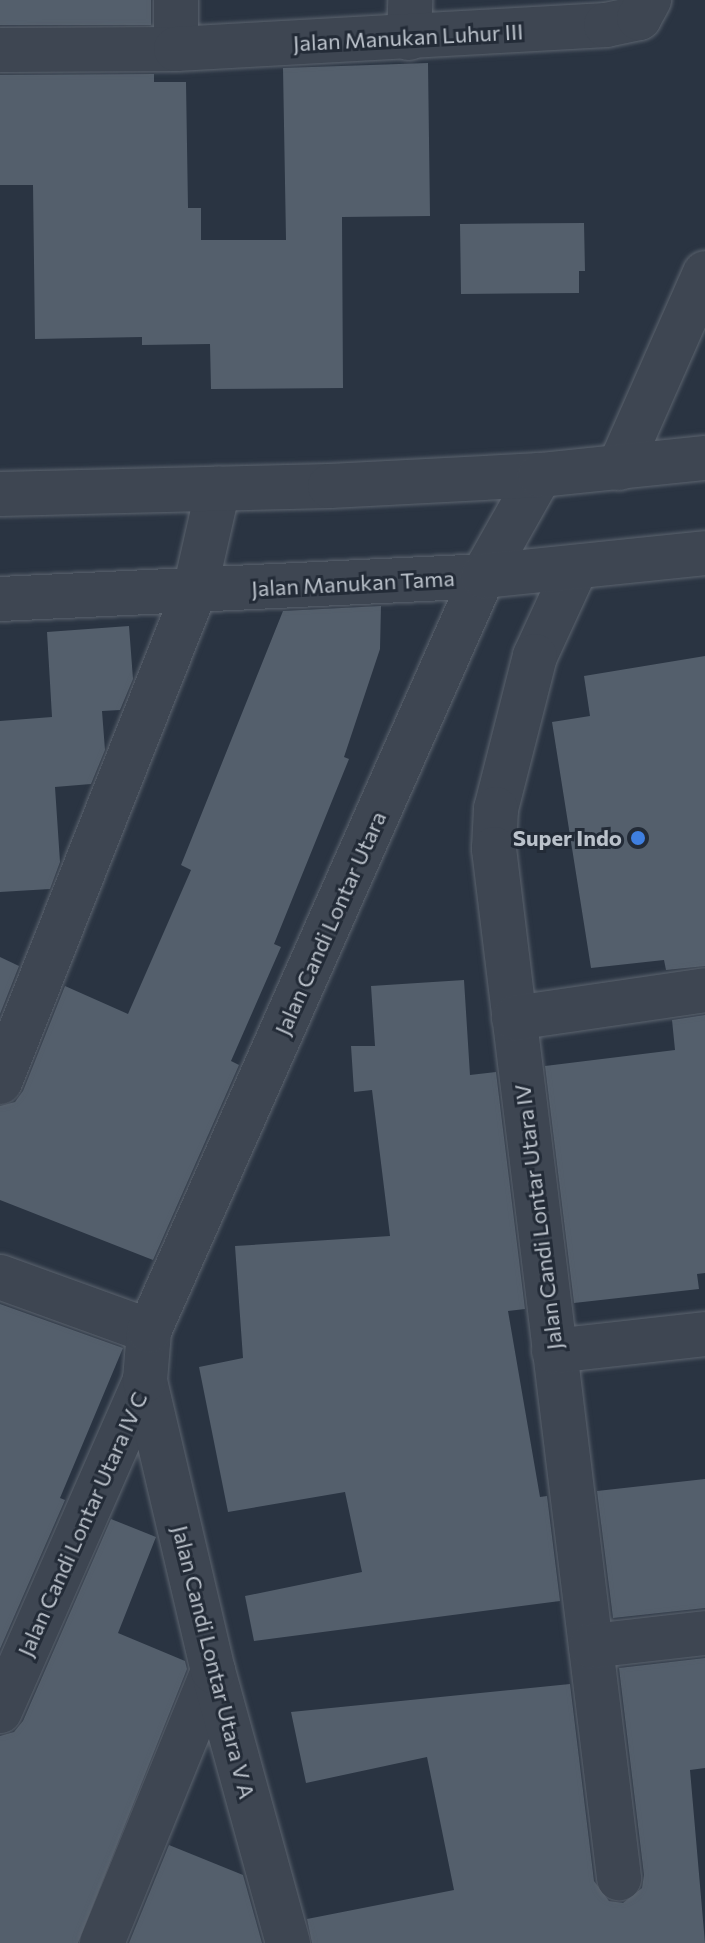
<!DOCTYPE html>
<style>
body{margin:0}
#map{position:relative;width:705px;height:1943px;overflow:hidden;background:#2a3442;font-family:Commissioner,sans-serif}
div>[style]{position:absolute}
.building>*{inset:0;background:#545f6c;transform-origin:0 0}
.roads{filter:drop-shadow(0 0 2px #5c646f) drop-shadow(0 0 2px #5c646f)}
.minor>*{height:44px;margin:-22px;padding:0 22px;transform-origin:22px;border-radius:22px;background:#3e4652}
.tertiary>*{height:44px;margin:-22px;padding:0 22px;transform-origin:22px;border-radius:22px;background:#3e4652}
.dots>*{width:22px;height:22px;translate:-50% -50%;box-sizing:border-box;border:4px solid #232b37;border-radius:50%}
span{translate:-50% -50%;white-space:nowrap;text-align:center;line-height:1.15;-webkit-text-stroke:6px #232b37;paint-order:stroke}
.street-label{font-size:22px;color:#bbc2cb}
.poi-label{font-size:22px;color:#bbc2cb;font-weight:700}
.right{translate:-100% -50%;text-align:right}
</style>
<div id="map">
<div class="building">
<i style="left:0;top:0;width:151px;height:25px"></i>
<i style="clip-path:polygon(428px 63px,430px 216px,342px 217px,343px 388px,211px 389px,210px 344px,142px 345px,142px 337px,35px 339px,33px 185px,0 185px,0 75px,154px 74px,154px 82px,186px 82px,188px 208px,201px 208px,201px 240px,286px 240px,283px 68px)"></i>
<i style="clip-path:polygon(584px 223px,585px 271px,579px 271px,579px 293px,461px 294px,460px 224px)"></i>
<i style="clip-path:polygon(381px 606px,380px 649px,344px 757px,349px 759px,274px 944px,281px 947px,231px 1061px,239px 1065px,153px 1260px,0 1200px,0 1106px,15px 1102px,23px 1091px,65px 986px,128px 1014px,191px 870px,181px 865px,283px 611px)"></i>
<i style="clip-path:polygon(129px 626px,133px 679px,120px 710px,102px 711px,105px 750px,91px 784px,55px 787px,60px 862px,50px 889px,0 892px,0 721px,52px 717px,47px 632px)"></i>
<i style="clip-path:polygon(705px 656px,705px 966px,666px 970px,664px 960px,591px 968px,552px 722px,590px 716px,584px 676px)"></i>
<i style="clip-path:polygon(0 957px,19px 966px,0 1014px)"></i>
<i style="clip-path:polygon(464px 980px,470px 1075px,496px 1072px,525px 1309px,508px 1311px,540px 1497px,547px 1496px,560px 1601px,254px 1641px,245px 1596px,362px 1572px,345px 1492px,228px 1512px,199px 1367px,243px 1358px,235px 1246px,390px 1236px,372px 1090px,354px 1092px,351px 1046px,375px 1046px,371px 986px)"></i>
<i style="clip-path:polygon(705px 1015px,705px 1273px,697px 1274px,699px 1289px,574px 1303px,545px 1066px,675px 1050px,672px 1020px)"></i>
<i style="clip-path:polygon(0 1304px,123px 1348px,60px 1498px,65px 1500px,0 1649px)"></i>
<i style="clip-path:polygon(705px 1479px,705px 1608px,613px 1618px,597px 1491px)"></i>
<i style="clip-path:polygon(111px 1519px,156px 1537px,118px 1633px,185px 1661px,187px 1669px,78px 1943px,0 1943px,0 1736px,14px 1732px,23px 1721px)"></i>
<i style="clip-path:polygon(705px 1658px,705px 1768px,690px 1770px,705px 1943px,312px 1943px,307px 1919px,454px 1890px,427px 1757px,306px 1783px,291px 1712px,570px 1684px,594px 1881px,609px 1901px,623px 1903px,642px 1888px,644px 1875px,619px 1668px)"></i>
<i style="clip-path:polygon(169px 1845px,243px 1875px,262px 1943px,129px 1943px)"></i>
</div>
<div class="roads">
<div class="minor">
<i style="left:176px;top:0;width:49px;rotate:90deg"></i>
<i style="left:409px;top:38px;width:38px;rotate:-88deg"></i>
<i style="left:0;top:50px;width:176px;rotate:-0.3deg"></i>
<i style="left:176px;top:49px;width:431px;rotate:-3.2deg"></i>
<i style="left:606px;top:25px;width:34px;rotate:-12deg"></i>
<i style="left:639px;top:18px;width:21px;rotate:-61deg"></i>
<i style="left:619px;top:468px;width:213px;rotate:-66.2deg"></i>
<i style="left:576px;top:567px;width:98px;rotate:114.7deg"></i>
<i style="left:535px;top:656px;width:158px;rotate:104.3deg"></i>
<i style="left:496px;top:809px;width:40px;rotate:92.9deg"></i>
<i style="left:494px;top:849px;width:1037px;rotate:83.07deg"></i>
<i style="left:514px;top:1018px;width:193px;rotate:-8.3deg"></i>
<i style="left:0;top:1082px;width:529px;rotate:-68.38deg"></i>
<i style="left:195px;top:590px;width:104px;rotate:-77.2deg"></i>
<i style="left:0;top:1277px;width:158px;rotate:19.9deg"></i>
<i style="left:554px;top:1351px;width:152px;rotate:-6.4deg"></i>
<i style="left:591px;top:1646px;width:115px;rotate:-6.5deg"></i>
<i style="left:0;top:1711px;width:361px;rotate:-66.3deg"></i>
<i style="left:102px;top:1943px;width:294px;rotate:-67.8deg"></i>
<i style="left:288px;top:1943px;width:282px;rotate:-105.4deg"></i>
<i style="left:213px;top:1671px;width:299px;rotate:-103.2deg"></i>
<i style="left:145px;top:1380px;width:49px;rotate:-85.3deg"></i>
<i style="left:149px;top:1331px;width:826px;rotate:-66.14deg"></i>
<i style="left:483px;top:576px;width:116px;rotate:-60.6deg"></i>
</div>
<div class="tertiary">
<i style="left:0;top:494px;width:330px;rotate:-1.4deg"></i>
<i style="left:330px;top:486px;width:210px;rotate:-3deg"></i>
<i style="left:540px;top:475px;width:166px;rotate:-5.9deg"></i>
<i style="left:0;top:599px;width:484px;rotate:-2.7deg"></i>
<i style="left:483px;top:576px;width:223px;rotate:-5.9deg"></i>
</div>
</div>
<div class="dots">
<i style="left:638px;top:838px;background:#3f7fe0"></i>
</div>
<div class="street-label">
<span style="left:408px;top:37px;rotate:-3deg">Jalan Manukan Luhur III</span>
<span style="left:353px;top:583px;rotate:-3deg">Jalan Manukan Tama</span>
<span style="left:330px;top:923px;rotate:-66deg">Jalan Candi Lontar Utara</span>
<span style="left:538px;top:1217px;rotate:-97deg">Jalan Candi Lontar Utara IV</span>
<span style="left:82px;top:1524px;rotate:-66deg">Jalan Candi Lontar Utara IV C</span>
<span style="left:214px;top:1662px;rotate:76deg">Jalan Candi Lontar Utara V A</span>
</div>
<div class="poi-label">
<span class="right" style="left:622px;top:838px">Super Indo</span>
</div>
</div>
